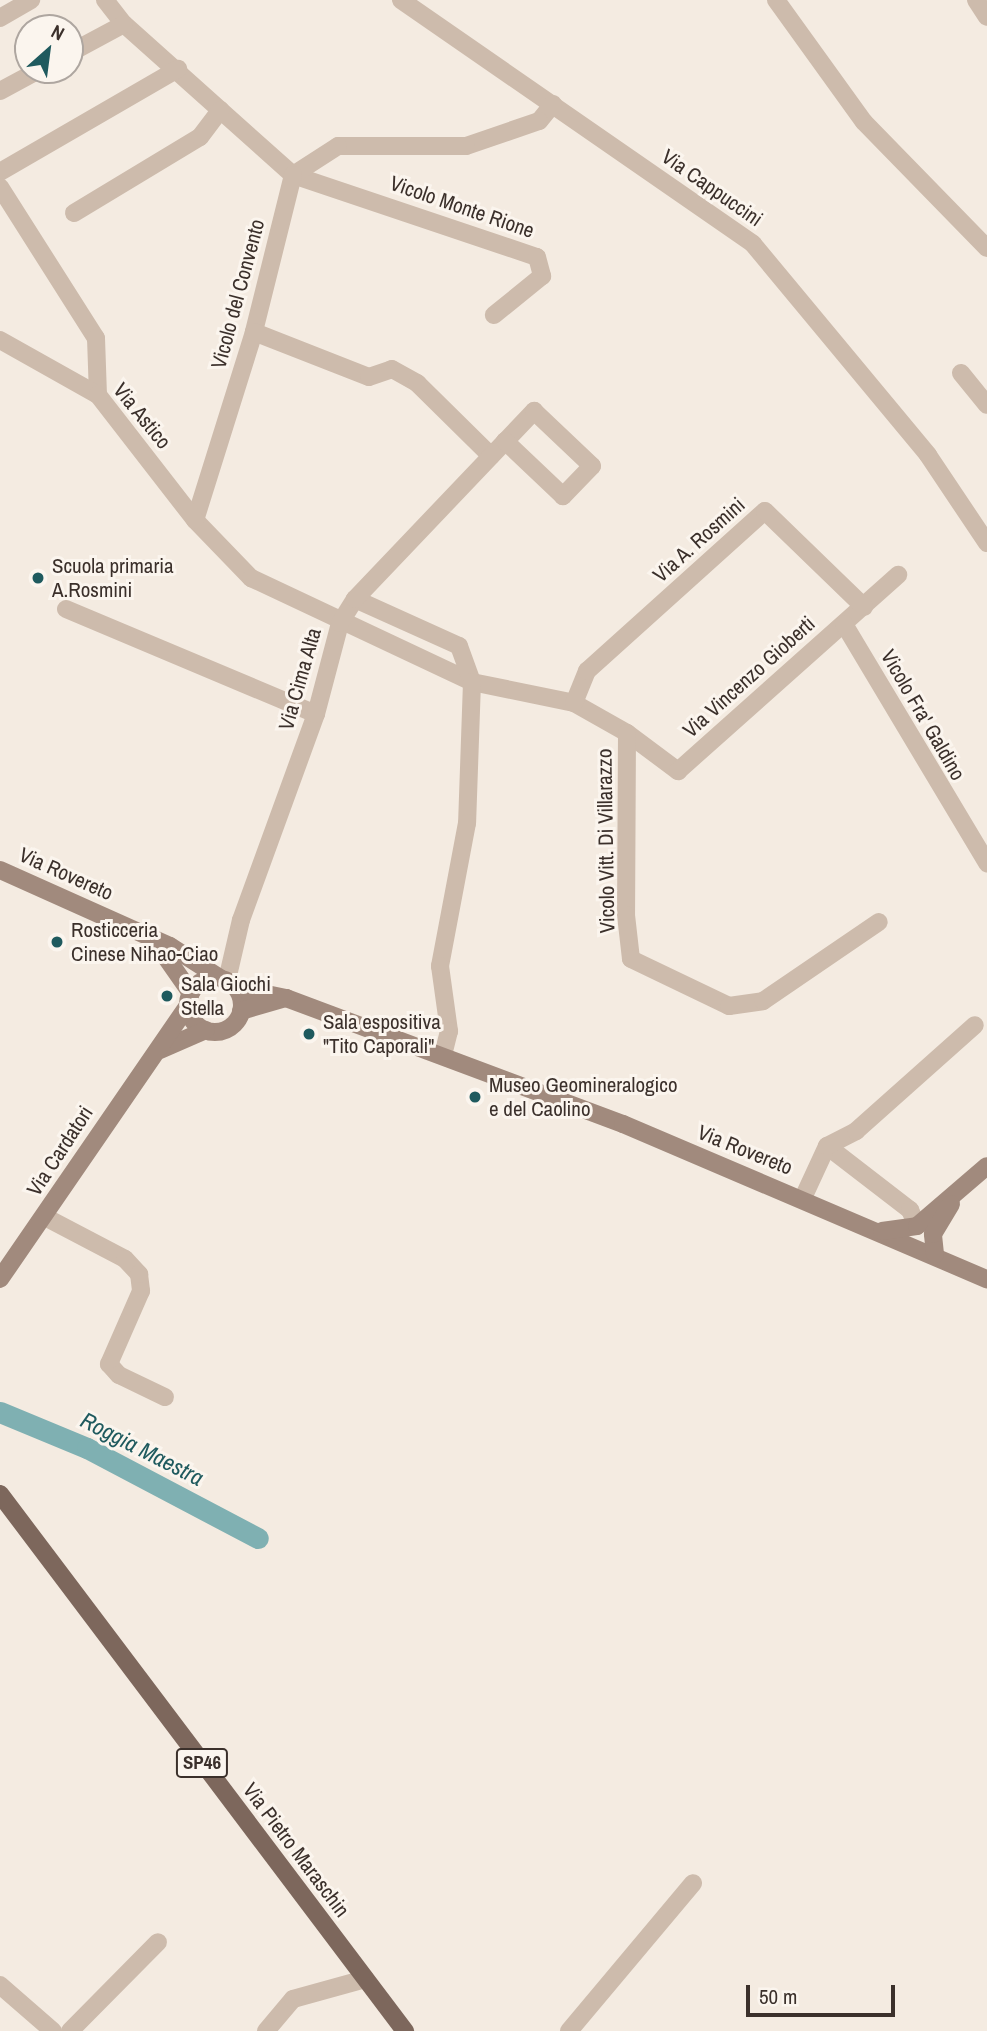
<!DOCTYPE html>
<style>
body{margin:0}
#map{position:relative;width:987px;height:2031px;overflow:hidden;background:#f4ebe1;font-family:"Archivo Narrow",sans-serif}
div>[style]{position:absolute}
.canal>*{height:21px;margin:-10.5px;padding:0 10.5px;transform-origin:10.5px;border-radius:10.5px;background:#7fb0b2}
.street>*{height:18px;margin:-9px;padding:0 9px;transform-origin:9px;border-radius:9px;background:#cdbbac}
.secondary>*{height:18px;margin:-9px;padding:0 9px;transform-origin:9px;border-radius:9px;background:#a18a7d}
.secondary>.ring{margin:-9px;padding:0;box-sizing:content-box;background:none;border:18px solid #a18a7d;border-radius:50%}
.primary>*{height:18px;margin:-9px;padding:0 9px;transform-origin:9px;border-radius:9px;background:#7d675c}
.dots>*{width:19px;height:19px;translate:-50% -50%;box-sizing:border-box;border:4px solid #fbf5ee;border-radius:50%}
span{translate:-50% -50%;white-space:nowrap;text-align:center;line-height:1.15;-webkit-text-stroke:6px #fbf5ee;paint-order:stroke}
.shield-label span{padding:2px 5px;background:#fbf5ee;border:2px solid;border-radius:5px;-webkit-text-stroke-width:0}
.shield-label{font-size:19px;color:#3b302b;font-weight:700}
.street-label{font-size:21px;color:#3b302b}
.poi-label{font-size:21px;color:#3b302b}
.left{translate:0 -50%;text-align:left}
.water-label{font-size:23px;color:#1f5a5e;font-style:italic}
.north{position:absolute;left:14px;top:14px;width:70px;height:70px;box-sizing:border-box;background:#fbf5ee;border:2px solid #aea6a0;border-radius:50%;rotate:28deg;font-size:19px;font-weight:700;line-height:28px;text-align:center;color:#3b302b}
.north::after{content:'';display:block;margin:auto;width:24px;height:32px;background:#1f5a5e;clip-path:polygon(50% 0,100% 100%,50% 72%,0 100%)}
.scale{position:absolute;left:746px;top:1985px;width:149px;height:32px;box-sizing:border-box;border:4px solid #3b302b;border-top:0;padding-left:9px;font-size:21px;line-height:24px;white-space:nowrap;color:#3b302b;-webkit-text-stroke:5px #fbf5ee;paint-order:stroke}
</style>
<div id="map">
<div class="canal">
<i style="left:0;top:1412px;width:94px;rotate:22.5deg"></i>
<i style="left:87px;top:1448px;width:193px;rotate:27.8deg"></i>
</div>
<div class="street">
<i style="left:105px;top:0;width:31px;rotate:52deg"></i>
<i style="left:124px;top:24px;width:227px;rotate:41.8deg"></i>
<i style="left:293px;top:175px;width:257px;rotate:18.6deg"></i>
<i style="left:537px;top:257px;width:20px;rotate:75deg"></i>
<i style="left:542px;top:276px;width:62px;rotate:140.9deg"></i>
<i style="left:401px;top:0;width:428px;rotate:34.7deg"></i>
<i style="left:753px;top:244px;width:274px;rotate:50.3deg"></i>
<i style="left:928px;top:455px;width:106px;rotate:56.2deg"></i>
<i style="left:776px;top:0;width:150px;rotate:54.2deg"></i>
<i style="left:864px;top:122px;width:176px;rotate:45.7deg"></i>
<i style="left:976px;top:0;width:20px;rotate:57deg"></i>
<i style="left:0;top:18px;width:36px;rotate:-30deg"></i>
<i style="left:70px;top:53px;width:61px;rotate:-28.2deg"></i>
<i style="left:0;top:91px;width:44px;rotate:-28.3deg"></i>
<i style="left:553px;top:104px;width:22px;rotate:129deg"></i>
<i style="left:539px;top:121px;width:77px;rotate:161.1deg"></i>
<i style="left:466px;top:146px;width:128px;rotate:180deg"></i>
<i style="left:338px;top:146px;width:54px;rotate:147.2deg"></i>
<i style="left:293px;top:175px;width:162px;rotate:104deg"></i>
<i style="left:254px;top:332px;width:197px;rotate:107.4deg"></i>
<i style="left:195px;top:520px;width:81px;rotate:46deg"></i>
<i style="left:251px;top:578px;width:244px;rotate:25.2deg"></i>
<i style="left:472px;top:682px;width:104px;rotate:11.6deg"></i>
<i style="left:574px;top:703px;width:61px;rotate:29.5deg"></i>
<i style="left:627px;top:733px;width:64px;rotate:36.7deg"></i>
<i style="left:678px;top:771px;width:295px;rotate:-41.7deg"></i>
<i style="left:0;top:172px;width:206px;rotate:-30.1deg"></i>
<i style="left:0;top:187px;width:179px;rotate:57.6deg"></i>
<i style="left:96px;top:338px;width:57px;rotate:88deg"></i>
<i style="left:74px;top:213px;width:147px;rotate:-31.1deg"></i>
<i style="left:200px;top:137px;width:34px;rotate:-53deg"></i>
<i style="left:254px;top:332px;width:123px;rotate:21.4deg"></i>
<i style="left:369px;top:377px;width:24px;rotate:-19deg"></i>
<i style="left:392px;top:369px;width:29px;rotate:29deg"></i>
<i style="left:417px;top:383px;width:104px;rotate:44.6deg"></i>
<i style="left:0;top:340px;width:112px;rotate:29.3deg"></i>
<i style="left:98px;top:395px;width:158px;rotate:52.2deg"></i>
<i style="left:961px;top:373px;width:41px;rotate:50.9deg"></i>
<i style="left:355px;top:599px;width:114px;rotate:24.3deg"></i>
<i style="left:459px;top:646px;width:38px;rotate:70deg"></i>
<i style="left:472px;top:682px;width:141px;rotate:92deg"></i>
<i style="left:467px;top:823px;width:146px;rotate:100.7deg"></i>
<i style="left:440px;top:966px;width:66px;rotate:82.1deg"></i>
<i style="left:449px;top:1031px;width:25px;rotate:104deg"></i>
<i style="left:66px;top:609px;width:271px;rotate:22.8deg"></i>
<i style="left:844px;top:624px;width:279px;rotate:59.1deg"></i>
<i style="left:574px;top:703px;width:35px;rotate:-68deg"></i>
<i style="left:587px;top:671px;width:239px;rotate:-42deg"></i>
<i style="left:765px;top:511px;width:138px;rotate:44.1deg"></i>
<i style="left:627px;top:733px;width:182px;rotate:90.3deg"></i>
<i style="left:626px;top:915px;width:44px;rotate:83.5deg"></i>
<i style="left:631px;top:959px;width:109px;rotate:25.6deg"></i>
<i style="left:729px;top:1006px;width:34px;rotate:-8deg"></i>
<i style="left:763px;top:1001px;width:140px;rotate:-34.3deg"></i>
<i style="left:227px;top:980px;width:62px;rotate:-76.9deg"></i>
<i style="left:241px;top:920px;width:219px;rotate:-70deg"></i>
<i style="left:316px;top:714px;width:94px;rotate:-75.2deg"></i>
<i style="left:340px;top:623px;width:28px;rotate:-58deg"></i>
<i style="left:355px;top:599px;width:260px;rotate:-46.4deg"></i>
<i style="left:534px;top:411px;width:80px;rotate:43.5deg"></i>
<i style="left:592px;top:466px;width:42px;rotate:134deg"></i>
<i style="left:563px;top:496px;width:80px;rotate:-136.5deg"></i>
<i style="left:827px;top:1146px;width:105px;rotate:37.6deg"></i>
<i style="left:910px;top:1210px;width:17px;rotate:66deg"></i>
<i style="left:803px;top:1198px;width:57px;rotate:-65.2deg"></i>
<i style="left:827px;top:1146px;width:33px;rotate:-27deg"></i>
<i style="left:856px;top:1131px;width:159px;rotate:-41.7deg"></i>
<i style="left:45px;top:1217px;width:90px;rotate:27.7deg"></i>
<i style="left:125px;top:1259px;width:21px;rotate:47deg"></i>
<i style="left:139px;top:1274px;width:17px;rotate:83deg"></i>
<i style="left:141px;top:1291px;width:80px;rotate:113.7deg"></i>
<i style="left:109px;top:1364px;width:15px;rotate:48deg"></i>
<i style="left:119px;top:1375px;width:51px;rotate:25.6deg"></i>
<i style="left:0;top:1985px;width:70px;rotate:41deg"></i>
<i style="left:70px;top:2031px;width:125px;rotate:-45.3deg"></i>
<i style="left:266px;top:2031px;width:42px;rotate:-49.8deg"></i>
<i style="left:293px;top:1999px;width:75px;rotate:-15.5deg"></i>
<i style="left:569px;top:2031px;width:193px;rotate:-50deg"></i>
</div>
<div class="secondary">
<i style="left:0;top:870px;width:186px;rotate:24.1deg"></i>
<i style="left:170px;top:946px;width:59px;rotate:32.6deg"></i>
<i style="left:156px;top:943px;width:61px;rotate:55deg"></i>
<i class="ring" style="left:188px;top:978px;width:36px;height:36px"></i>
<i style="left:237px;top:988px;width:50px;rotate:11.5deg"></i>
<i style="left:286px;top:998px;width:360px;rotate:20.5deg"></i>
<i style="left:623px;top:1124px;width:396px;rotate:23.1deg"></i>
<i style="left:241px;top:1011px;width:47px;rotate:-16.1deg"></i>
<i style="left:160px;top:1050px;width:50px;rotate:-23.5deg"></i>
<i style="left:882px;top:1231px;width:35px;rotate:-8deg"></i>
<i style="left:917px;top:1226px;width:92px;rotate:-40.6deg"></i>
<i style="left:935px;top:1254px;width:20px;rotate:-96deg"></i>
<i style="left:933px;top:1234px;width:35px;rotate:-59deg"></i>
<i style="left:0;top:1279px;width:334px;rotate:-55.5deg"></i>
</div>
<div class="primary">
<i style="left:0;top:1494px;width:673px;rotate:52.98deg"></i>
</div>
<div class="dots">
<i style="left:38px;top:578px;background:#1f5a5e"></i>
<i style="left:57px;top:942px;background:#1f5a5e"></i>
<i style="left:167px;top:996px;background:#1f5a5e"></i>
<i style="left:309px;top:1034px;background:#1f5a5e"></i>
<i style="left:475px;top:1097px;background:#1f5a5e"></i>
</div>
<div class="shield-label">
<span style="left:202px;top:1763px">SP46</span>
</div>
<div class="street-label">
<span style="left:712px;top:188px;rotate:35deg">Via Cappuccini</span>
<span style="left:462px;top:207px;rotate:19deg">Vicolo Monte Rione</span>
<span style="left:238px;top:294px;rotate:-75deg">Vicolo del Convento</span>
<span style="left:142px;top:416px;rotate:51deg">Via Astico</span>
<span style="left:699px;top:540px;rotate:-42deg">Via A. Rosmini</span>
<span style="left:749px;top:677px;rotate:-42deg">Via Vincenzo Gioberti</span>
<span style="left:300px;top:679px;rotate:-74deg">Via Cima Alta</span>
<span style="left:923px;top:715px;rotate:60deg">Vicolo Fra' Galdino</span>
<span style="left:606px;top:841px;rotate:-91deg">Vicolo Vitt. Di Villarazzo</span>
<span style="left:66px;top:874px;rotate:24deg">Via Rovereto</span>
<span style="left:745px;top:1150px;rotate:22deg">Via Rovereto</span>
<span style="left:60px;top:1151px;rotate:-57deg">Via Cardatori</span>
<span style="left:296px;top:1850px;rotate:53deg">Via Pietro Maraschin</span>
</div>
<div class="poi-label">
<span class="left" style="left:52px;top:578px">Scuola primaria<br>A.Rosmini</span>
<span class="left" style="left:71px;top:942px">Rosticceria<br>Cinese Nihao-Ciao</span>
<span class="left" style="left:181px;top:996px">Sala Giochi<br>Stella</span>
<span class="left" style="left:323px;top:1034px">Sala espositiva<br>"Tito Caporali"</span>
<span class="left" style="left:489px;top:1097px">Museo Geomineralogico<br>e del Caolino</span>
</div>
<div class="water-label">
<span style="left:142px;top:1449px;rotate:27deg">Roggia Maestra</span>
</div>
<div class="north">N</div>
<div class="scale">50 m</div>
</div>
